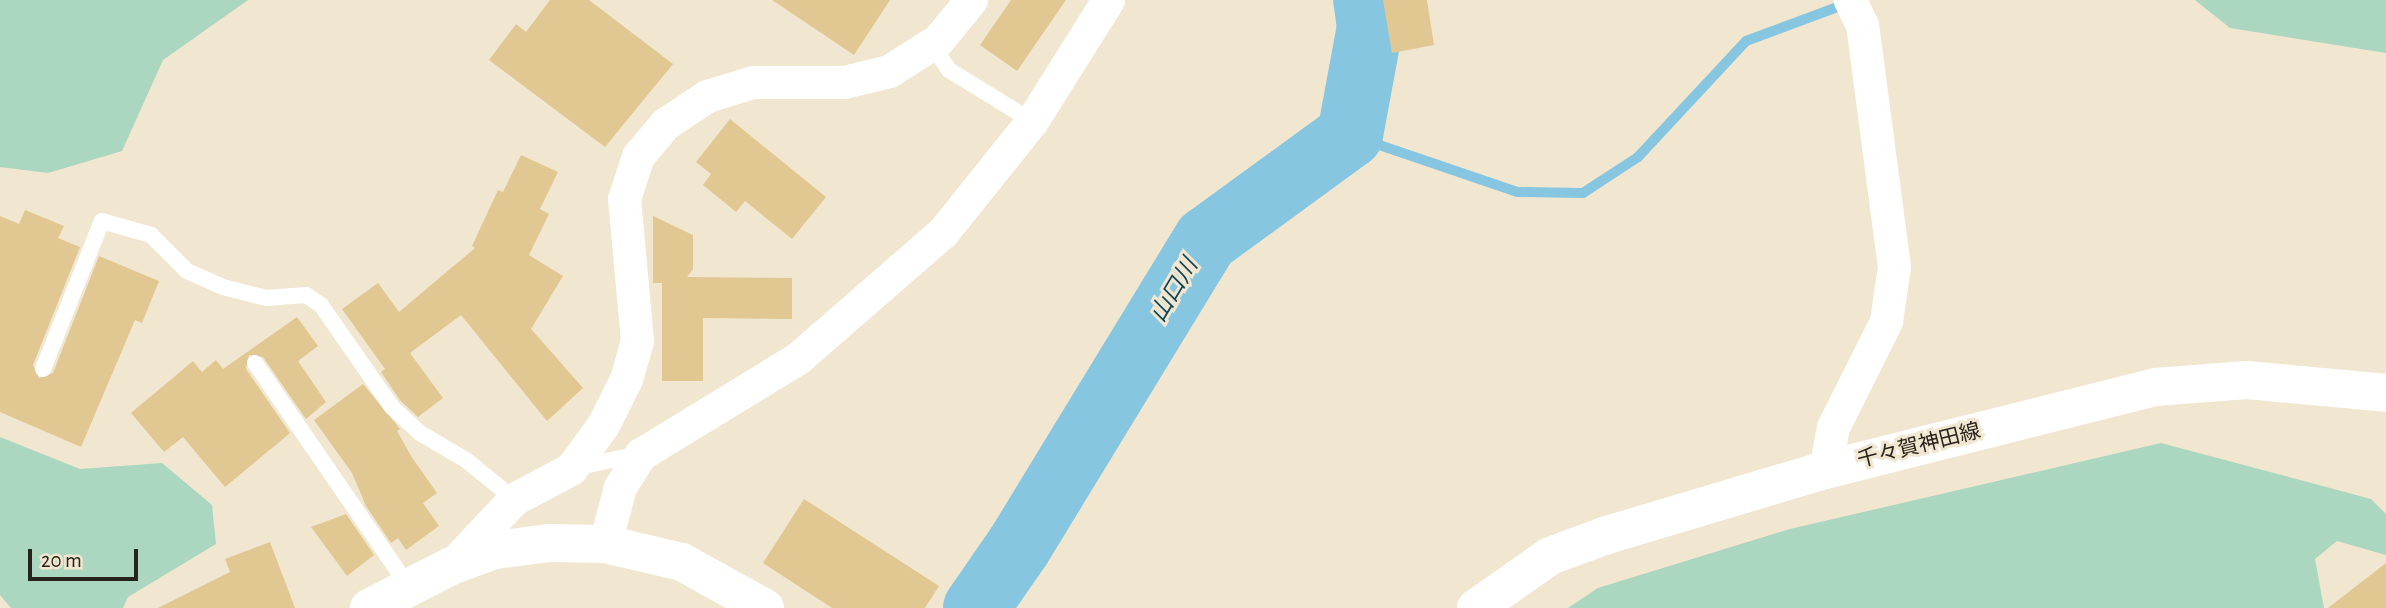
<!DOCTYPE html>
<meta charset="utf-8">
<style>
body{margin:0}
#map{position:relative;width:2386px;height:608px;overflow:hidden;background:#f1e6d0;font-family:"Alegreya Sans","Noto Sans JP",sans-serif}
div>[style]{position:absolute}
.green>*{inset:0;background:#abd6bf}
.stream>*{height:10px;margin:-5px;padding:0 5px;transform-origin:5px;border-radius:5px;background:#87c6e1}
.river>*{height:66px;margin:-33px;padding:0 33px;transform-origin:33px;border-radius:33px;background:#87c6e1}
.building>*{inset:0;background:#e1c893}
.lane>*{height:16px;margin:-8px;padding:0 8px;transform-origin:8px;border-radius:8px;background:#fff}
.street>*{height:33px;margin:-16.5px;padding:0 16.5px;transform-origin:16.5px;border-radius:16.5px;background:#fff}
.secondary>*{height:38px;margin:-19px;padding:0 19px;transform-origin:19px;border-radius:19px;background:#fff}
span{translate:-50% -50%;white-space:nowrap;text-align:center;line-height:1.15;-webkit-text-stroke:6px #f1e6d0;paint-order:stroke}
.street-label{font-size:21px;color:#27231b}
.water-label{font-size:23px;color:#0f4558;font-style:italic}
.scale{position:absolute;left:28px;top:549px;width:110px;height:32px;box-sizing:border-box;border:4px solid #27231b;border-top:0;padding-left:9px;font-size:21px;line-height:24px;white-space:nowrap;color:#27231b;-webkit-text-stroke:5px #f1e6d0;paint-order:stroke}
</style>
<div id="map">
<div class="green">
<i style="clip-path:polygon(0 0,248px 0,163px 60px,122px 151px,48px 173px,0 167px)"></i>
<i style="clip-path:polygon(2195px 0,2386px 0,2386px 53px,2230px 28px)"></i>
<i style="clip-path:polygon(0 437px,80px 469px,162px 463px,212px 505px,216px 544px,128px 597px,123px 608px,11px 608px,0 595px)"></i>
<i style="clip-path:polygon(2161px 443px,2371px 499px,2386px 514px,2386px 555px,2337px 541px,2315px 559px,2324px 608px,1568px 608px,1598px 588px,1790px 529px)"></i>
</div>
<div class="stream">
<i style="left:1350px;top:135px;width:176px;rotate:18.8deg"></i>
<i style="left:1517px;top:192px;width:66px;rotate:0.9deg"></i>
<i style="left:1583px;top:193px;width:66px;rotate:-33.2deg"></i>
<i style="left:1638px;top:157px;width:158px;rotate:-47deg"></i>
<i style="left:1746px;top:41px;width:109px;rotate:-20.4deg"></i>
</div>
<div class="river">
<i style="left:976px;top:608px;width:75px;rotate:-55.3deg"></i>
<i style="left:1019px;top:546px;width:359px;rotate:-58.6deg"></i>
<i style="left:1206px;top:240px;width:178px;rotate:-36.1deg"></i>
<i style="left:1350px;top:135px;width:110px;rotate:-79.5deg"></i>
<i style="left:1370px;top:27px;width:27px;rotate:-98deg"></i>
</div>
<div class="building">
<i style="clip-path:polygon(550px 0,589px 0,673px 64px,605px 147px,489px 60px,516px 24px,526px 32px)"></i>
<i style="clip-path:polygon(772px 0,890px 0,854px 55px)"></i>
<i style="clip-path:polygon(1011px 0,1066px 0,1017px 71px,980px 45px)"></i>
<i style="clip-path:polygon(1383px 0,1427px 0,1434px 45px,1392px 53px)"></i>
<i style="clip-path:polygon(730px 119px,826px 197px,792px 239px,745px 201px,736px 212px,703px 185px,711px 174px,696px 162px)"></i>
<i style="clip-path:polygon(521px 155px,558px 172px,540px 209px,549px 214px,529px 255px,563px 276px,531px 329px,583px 388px,547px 421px,461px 315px,410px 353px,443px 398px,418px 417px,400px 400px,381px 372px,385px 369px,342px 309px,378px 283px,399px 312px,475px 248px,472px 246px,498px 190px,503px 192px)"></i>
<i style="clip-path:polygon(25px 210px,64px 226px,58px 238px,80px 247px,33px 365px,39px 378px,53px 373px,99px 256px,159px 281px,142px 323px,135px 320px,81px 447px,0 412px,0 216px,19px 224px)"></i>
<i style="clip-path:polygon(653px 216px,693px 235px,693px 269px,687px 277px,792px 278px,792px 319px,703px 318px,703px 381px,662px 381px,662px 283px,653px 283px)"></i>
<i style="clip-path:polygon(297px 317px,318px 346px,298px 361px,326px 402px,306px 419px,263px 357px,249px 355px,246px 369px,290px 433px,225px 487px,183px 437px,164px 452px,131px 413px,193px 361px,202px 372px,216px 360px,223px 369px)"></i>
<i style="clip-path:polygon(363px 384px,400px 429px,397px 431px,411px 456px,437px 493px,423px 503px,439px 526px,406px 550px,398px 538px,391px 543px,366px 506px,352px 473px,314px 420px)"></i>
<i style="clip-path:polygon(804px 499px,939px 586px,925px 608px,832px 608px,763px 563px)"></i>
<i style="clip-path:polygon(346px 514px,374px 555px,347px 576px,311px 527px)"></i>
<i style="clip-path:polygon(270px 542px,295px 608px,158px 608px,230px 572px,225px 559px)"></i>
<i style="clip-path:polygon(2386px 563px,2386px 608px,2328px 608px)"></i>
</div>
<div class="lane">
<i style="left:938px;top:40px;width:17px;rotate:83deg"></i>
<i style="left:940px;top:57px;width:16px;rotate:55deg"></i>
<i style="left:949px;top:70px;width:97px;rotate:31.6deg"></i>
<i style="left:255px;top:363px;width:272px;rotate:55.5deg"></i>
<i style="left:43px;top:369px;width:159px;rotate:-68.3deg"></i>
<i style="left:102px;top:221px;width:51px;rotate:15.9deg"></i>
<i style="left:151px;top:235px;width:51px;rotate:45deg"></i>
<i style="left:187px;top:271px;width:39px;rotate:24deg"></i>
<i style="left:223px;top:287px;width:44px;rotate:14.3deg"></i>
<i style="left:266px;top:298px;width:40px;rotate:-4.3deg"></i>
<i style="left:306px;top:295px;width:18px;rotate:34deg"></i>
<i style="left:321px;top:305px;width:124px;rotate:55.2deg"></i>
<i style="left:392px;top:407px;width:38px;rotate:43deg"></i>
<i style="left:420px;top:433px;width:53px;rotate:30.4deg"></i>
<i style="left:466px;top:460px;width:62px;rotate:39.1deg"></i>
<i style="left:575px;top:468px;width:66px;rotate:-12.3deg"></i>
</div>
<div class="street">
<i style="left:1825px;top:470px;width:44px;rotate:-79.5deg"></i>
<i style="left:1833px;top:427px;width:119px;rotate:-63.4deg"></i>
<i style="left:1886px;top:321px;width:55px;rotate:-81.6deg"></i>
<i style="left:1894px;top:267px;width:244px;rotate:-97.5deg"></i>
<i style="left:1862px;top:25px;width:28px;rotate:-116deg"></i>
<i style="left:605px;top:544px;width:59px;rotate:-75.3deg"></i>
<i style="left:620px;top:487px;width:39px;rotate:-58deg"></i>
<i style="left:641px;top:454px;width:184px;rotate:-31.4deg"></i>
<i style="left:798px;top:358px;width:192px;rotate:-41deg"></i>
<i style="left:943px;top:232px;width:142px;rotate:-51.3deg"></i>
<i style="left:1032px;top:121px;width:143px;rotate:-57.9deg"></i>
<i style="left:451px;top:566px;width:92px;rotate:-46.8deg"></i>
<i style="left:514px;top:499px;width:64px;rotate:-27.8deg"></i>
<i style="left:571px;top:469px;width:54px;rotate:-54deg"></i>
<i style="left:603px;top:425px;width:51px;rotate:-63.4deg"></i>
<i style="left:626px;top:379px;width:40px;rotate:-74deg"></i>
<i style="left:637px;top:341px;width:143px;rotate:-95.2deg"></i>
<i style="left:624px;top:199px;width:45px;rotate:-72deg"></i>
<i style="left:638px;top:156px;width:42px;rotate:-49.8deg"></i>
<i style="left:665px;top:124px;width:50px;rotate:-33.7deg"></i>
<i style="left:707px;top:96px;width:48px;rotate:-16.9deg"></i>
<i style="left:753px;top:82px;width:91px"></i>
<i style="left:844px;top:82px;width:46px;rotate:-13.7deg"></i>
<i style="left:889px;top:71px;width:58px;rotate:-32.3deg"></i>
<i style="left:938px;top:40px;width:52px;rotate:-50.5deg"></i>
</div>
<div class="secondary">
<i style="left:369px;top:608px;width:92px;rotate:-27.1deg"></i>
<i style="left:451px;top:566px;width:47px;rotate:-20deg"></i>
<i style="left:495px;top:550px;width:54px;rotate:-7.4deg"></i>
<i style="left:549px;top:543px;width:56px;rotate:1deg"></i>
<i style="left:605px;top:544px;width:79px;rotate:13.2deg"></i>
<i style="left:682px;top:562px;width:95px;rotate:29deg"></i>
<i style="left:1476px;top:608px;width:90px;rotate:-35.1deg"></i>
<i style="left:1550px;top:556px;width:61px;rotate:-20.2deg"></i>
<i style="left:1607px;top:535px;width:227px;rotate:-16.6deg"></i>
<i style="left:1825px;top:470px;width:340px;rotate:-14.1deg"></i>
<i style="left:2155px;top:387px;width:92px;rotate:-4.4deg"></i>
<i style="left:2247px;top:380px;width:140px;rotate:5.3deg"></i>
</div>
<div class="street-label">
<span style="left:1919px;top:446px;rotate:-14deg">千々賀神田線</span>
</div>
<div class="water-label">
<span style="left:1175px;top:291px;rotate:-59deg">山口川</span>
</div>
<div class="scale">20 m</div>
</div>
